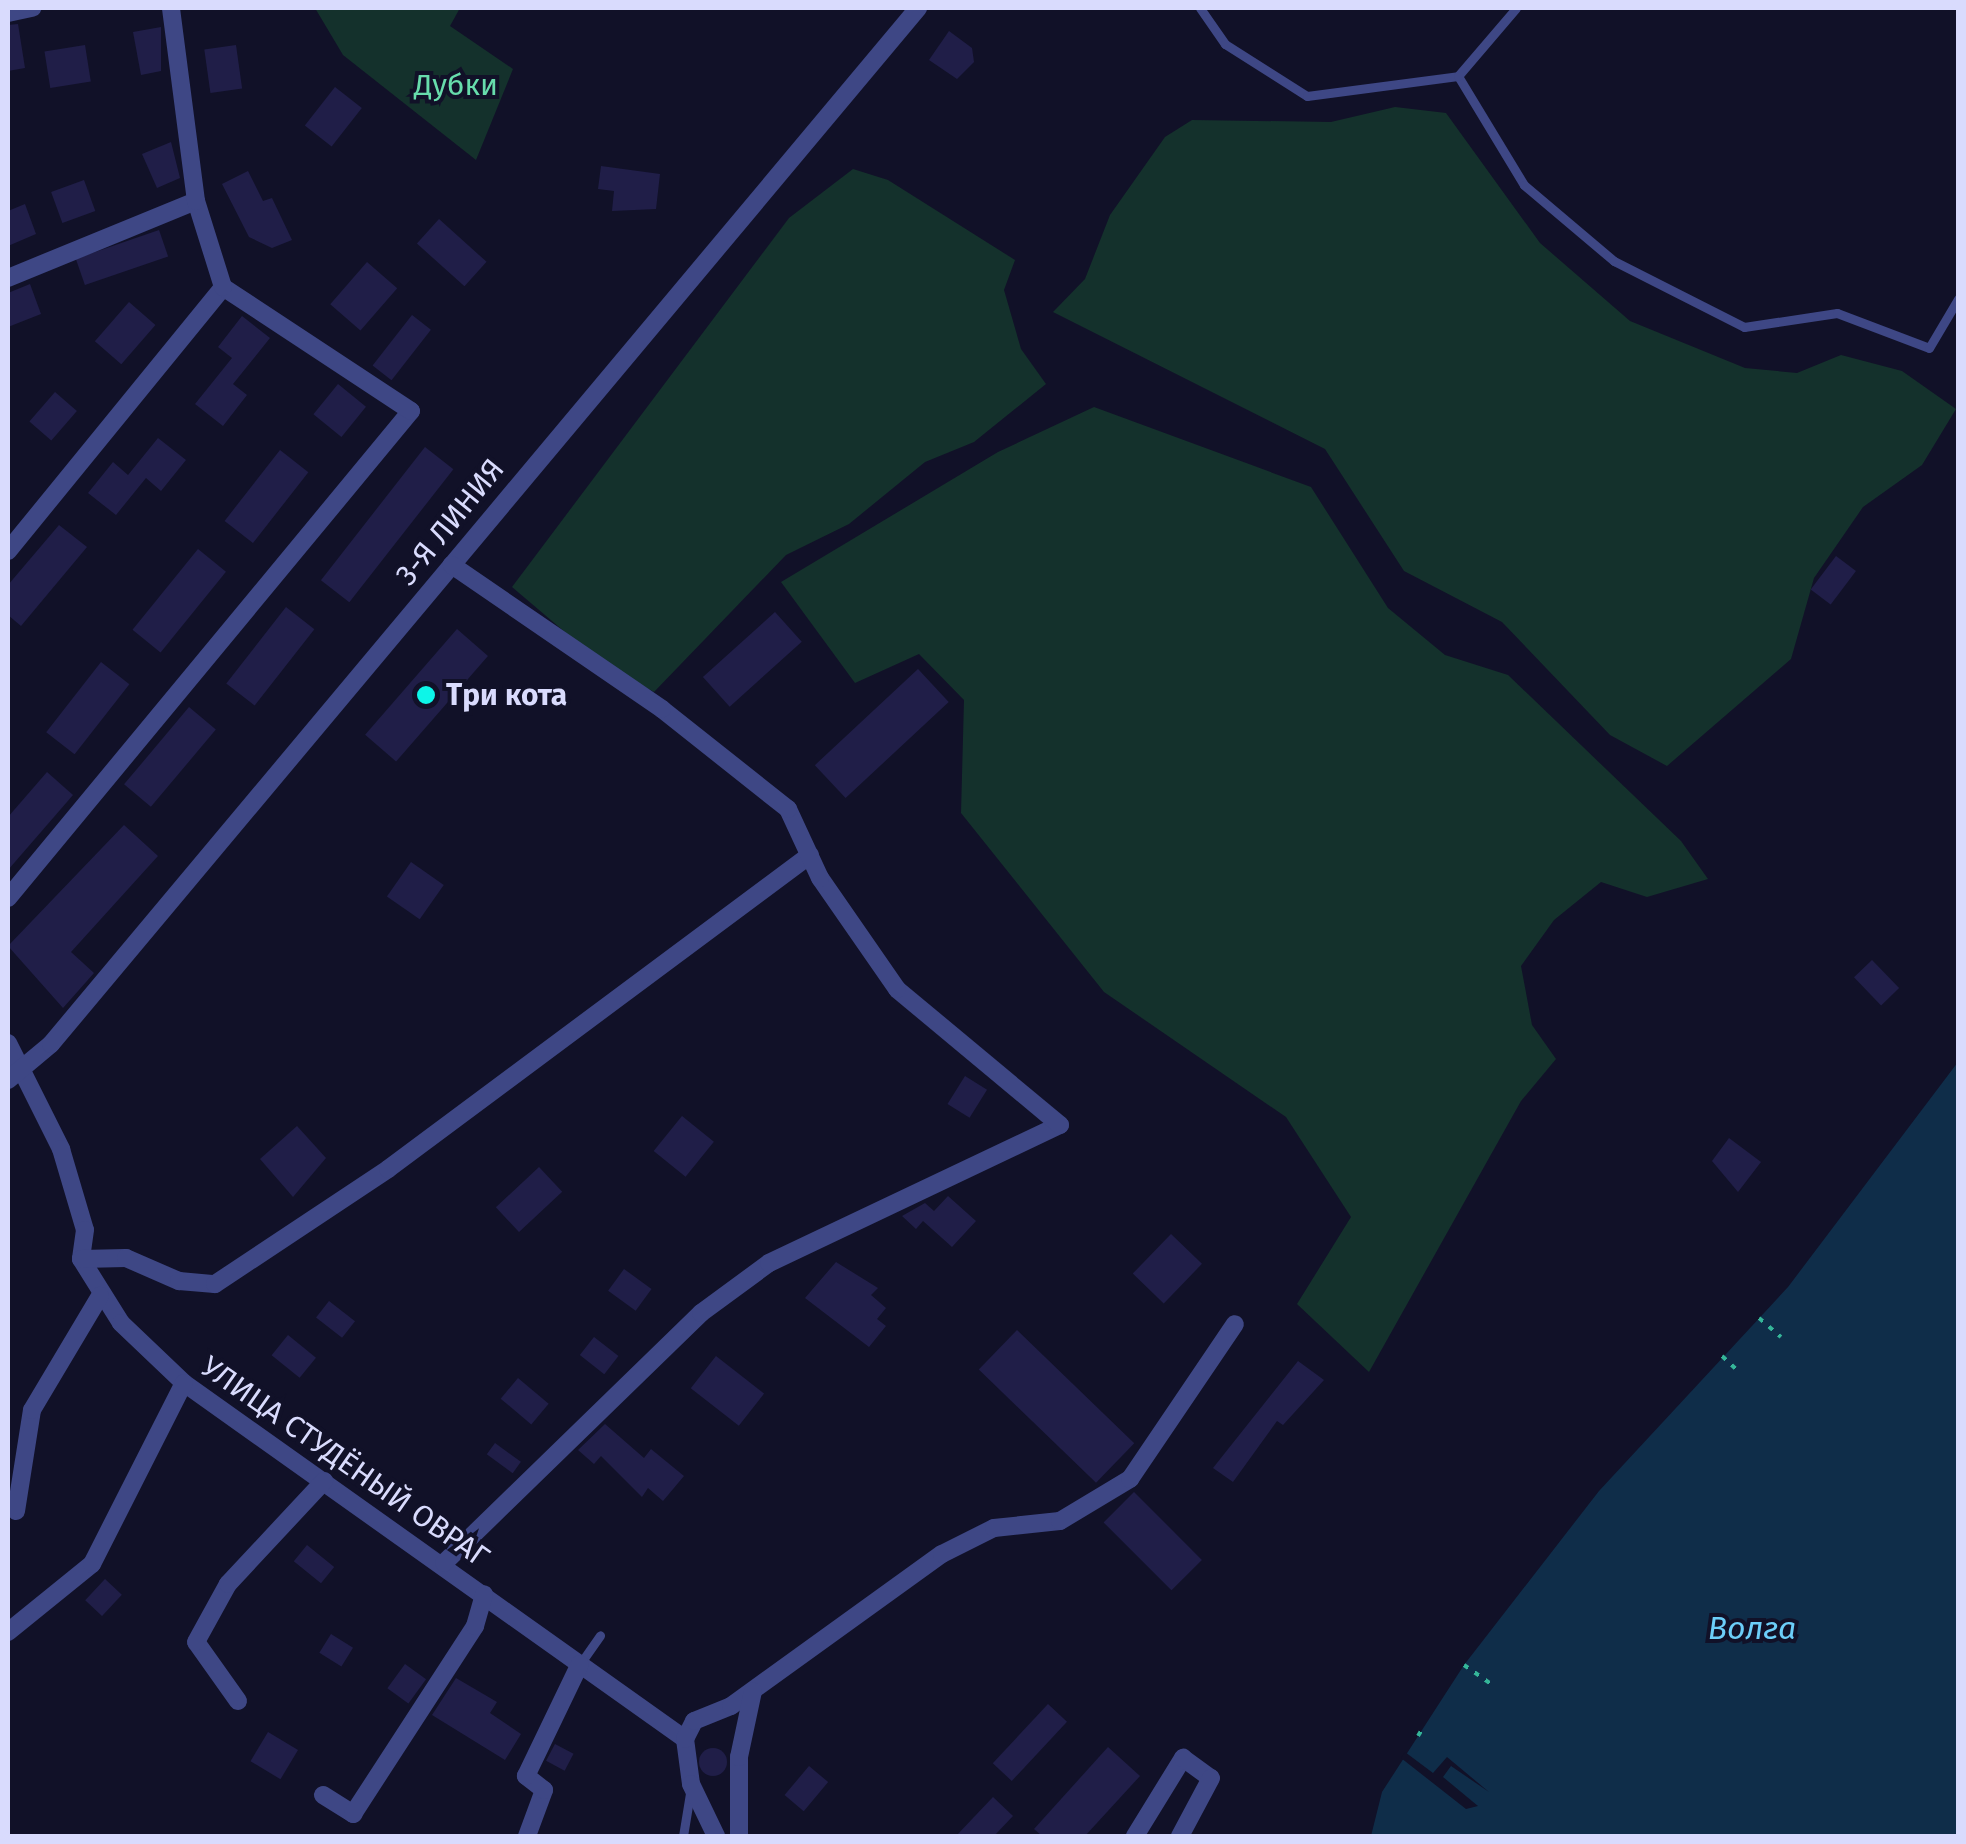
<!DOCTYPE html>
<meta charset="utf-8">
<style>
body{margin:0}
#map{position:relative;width:1966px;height:1844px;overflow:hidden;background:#111128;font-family:"Fira Sans",sans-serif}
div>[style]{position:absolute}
.green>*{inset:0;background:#14312c}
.water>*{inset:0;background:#0f2d49}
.pier>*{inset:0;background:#111128}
.building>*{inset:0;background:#201e48;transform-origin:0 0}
.round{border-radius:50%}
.path>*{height:4px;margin-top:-2px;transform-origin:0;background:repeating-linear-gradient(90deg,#35b699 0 5px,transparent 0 13px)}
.lane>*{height:9px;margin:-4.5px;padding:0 4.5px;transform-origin:4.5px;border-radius:4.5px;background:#3e4785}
.street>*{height:18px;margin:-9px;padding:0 9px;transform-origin:9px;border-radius:9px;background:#3e4785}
.dots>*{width:28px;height:28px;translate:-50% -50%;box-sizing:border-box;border:5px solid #111128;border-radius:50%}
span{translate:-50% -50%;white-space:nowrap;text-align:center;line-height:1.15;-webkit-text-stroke:8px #111128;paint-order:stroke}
.park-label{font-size:30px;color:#67dcac}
.street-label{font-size:30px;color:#d9dbfd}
.poi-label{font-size:30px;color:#d9dbfd;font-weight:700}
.left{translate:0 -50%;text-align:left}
.water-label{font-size:32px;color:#6ccef9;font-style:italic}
.frame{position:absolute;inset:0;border:10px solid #d9dbfd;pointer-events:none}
</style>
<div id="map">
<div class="green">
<i style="clip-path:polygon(315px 8px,460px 8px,450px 26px,513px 69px,476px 160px,343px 55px)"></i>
<i style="clip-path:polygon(1395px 107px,1446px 113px,1540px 243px,1630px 321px,1745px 368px,1797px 373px,1841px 355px,1902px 371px,1956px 409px,1922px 465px,1863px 507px,1814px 578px,1791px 659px,1667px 766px,1610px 735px,1502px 622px,1404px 571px,1325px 449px,1053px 312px,1085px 279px,1110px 215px,1165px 137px,1192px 120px,1331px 122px)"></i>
<i style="clip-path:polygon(853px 169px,888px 180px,1015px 260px,1004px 290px,1021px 349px,1046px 384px,974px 442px,925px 462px,849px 524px,786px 555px,654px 692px,599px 661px,512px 587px,789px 218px)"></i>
<i style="clip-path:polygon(1094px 407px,1311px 487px,1388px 608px,1445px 655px,1508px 675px,1681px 841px,1708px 879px,1647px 897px,1601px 882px,1554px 920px,1521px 966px,1532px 1025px,1556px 1059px,1521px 1101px,1369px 1372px,1297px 1304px,1351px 1217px,1286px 1117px,1104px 992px,961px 813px,964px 700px,919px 654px,855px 683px,781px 582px,998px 452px)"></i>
</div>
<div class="water">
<i style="clip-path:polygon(1958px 1062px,1958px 1836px,1371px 1836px,1382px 1792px,1464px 1665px,1599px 1491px,1788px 1287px)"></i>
</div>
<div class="pier">
<i style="clip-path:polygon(1405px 1752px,1433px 1773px,1447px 1757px,1489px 1792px,1451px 1766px,1443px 1777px,1478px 1806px,1466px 1809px,1401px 1758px)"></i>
</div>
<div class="building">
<i style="clip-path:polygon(18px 24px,25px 68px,8px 71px,8px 25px)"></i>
<i style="clip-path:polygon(161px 27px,161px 71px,141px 75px,133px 32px)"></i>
<i style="clip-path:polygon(949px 31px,972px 48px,974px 62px,957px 79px,929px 60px)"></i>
<i style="left:85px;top:45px;width:37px;height:41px;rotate:81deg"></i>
<i style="left:236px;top:45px;width:44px;height:32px;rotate:82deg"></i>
<i style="left:335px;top:87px;width:34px;height:49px;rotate:38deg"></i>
<i style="clip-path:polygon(171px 142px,180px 178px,157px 188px,142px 154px)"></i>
<i style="clip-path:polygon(601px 166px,660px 174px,656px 209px,612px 211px,614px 191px,598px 189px)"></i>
<i style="clip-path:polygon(248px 171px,263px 201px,272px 198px,292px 240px,272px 248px,249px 237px,222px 184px)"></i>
<i style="left:84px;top:180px;width:33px;height:35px;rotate:70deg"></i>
<i style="clip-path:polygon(25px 204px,36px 234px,8px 246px,8px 211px)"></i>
<i style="left:439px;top:219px;width:64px;height:33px;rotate:42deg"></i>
<i style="left:159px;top:230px;width:28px;height:88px;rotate:71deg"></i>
<i style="left:367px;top:262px;width:40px;height:56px;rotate:41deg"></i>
<i style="clip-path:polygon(30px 284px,41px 314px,8px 327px,8px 293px)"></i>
<i style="left:129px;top:302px;width:35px;height:52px;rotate:41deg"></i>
<i style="left:412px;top:315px;width:24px;height:64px;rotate:38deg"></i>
<i style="clip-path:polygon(242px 316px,270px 338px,233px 384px,247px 395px,223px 426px,195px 404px,232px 358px,218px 347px)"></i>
<i style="left:338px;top:384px;width:36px;height:39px;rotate:39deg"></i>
<i style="left:55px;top:392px;width:29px;height:39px;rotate:41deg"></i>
<i style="clip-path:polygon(158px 438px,186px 460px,161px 491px,146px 478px,116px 515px,88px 493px,113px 462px,128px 475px)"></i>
<i style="left:425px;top:447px;width:36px;height:169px;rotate:38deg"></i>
<i style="left:280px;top:450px;width:36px;height:90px;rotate:38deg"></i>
<i style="clip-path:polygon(59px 525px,87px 547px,21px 626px,8px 615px,8px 585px)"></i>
<i style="left:198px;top:549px;width:36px;height:104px;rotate:39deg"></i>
<i style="left:1836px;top:556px;width:25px;height:42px;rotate:37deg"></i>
<i style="left:286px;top:607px;width:36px;height:97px;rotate:38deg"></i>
<i style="left:775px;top:612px;width:40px;height:97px;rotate:48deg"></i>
<i style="left:457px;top:629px;width:41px;height:140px;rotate:41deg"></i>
<i style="left:101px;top:662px;width:36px;height:89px;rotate:38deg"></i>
<i style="left:918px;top:669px;width:45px;height:141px;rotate:47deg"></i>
<i style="left:189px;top:707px;width:35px;height:101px;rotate:40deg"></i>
<i style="clip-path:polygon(47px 772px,73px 795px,8px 870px,8px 817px)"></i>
<i style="clip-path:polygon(124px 825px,158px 856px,71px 952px,94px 973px,63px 1008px,8px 946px)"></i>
<i style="left:411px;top:862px;width:40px;height:42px;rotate:35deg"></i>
<i style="left:1872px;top:960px;width:39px;height:25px;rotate:46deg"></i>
<i style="left:965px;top:1076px;width:26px;height:33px;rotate:32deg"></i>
<i style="left:682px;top:1116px;width:41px;height:45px;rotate:39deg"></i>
<i style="clip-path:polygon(297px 1126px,326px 1158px,293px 1197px,260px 1159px)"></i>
<i style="clip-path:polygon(1729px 1138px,1761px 1162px,1738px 1192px,1712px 1161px)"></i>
<i style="left:539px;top:1167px;width:34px;height:59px;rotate:47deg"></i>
<i style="clip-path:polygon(948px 1196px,976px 1221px,952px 1247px,923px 1221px,916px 1229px,902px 1216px,925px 1203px,934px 1211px)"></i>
<i style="left:1171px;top:1234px;width:43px;height:55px;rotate:44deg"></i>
<i style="clip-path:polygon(836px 1262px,878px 1288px,871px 1295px,886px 1308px,877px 1319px,886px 1326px,869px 1347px,805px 1298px)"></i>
<i style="left:624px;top:1269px;width:34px;height:27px;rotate:36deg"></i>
<i style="left:329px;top:1301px;width:33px;height:21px;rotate:38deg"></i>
<i style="left:1017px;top:1330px;width:163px;height:55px;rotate:44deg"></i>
<i style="left:288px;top:1335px;width:36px;height:26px;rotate:39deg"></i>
<i style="left:594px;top:1337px;width:31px;height:23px;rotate:38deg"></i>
<i style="left:716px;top:1356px;width:61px;height:41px;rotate:38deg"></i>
<i style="clip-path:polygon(1298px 1361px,1324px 1380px,1283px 1425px,1277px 1421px,1233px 1482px,1213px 1468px)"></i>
<i style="left:518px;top:1378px;width:40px;height:27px;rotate:40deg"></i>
<i style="clip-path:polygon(605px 1424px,644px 1458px,651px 1449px,684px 1476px,663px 1501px,648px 1488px,642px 1497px,601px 1456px,594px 1464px,578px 1450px)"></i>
<i style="left:495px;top:1443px;width:32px;height:14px;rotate:36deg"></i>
<i style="left:1134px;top:1492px;width:96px;height:43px;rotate:45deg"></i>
<i style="left:307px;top:1545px;width:35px;height:21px;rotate:39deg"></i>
<i style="left:105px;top:1579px;width:23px;height:29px;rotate:43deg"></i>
<i style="left:331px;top:1634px;width:26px;height:22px;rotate:32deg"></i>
<i style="left:405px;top:1664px;width:26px;height:30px;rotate:36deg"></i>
<i style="clip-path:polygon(456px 1678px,497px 1702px,490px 1713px,521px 1734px,505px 1760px,432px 1715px)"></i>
<i style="left:1048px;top:1704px;width:26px;height:81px;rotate:43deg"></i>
<i style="left:268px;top:1732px;width:35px;height:34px;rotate:31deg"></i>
<i style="left:555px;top:1744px;width:21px;height:19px;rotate:28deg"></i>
<i style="clip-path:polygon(1108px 1747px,1140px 1776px,1085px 1836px,1042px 1836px,1034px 1829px)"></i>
<i class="round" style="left:699px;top:1748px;width:28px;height:28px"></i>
<i style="left:809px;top:1766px;width:25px;height:38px;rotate:40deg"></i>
<i style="clip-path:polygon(993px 1797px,1013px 1816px,994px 1836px,956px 1836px)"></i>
</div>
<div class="path">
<i style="left:1759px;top:1318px;width:29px;rotate:41deg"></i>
<i style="left:1722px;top:1356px;width:22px;rotate:43deg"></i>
<i style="left:1464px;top:1665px;width:35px;rotate:35deg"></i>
<i style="left:1418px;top:1736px;width:6px;rotate:-59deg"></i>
</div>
<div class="lane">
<i style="left:1200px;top:8px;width:44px;rotate:55.2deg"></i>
<i style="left:1225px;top:44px;width:97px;rotate:32.4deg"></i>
<i style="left:1307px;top:96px;width:152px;rotate:-7.5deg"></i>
<i style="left:1458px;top:76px;width:127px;rotate:58.8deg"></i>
<i style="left:1524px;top:185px;width:118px;rotate:40.2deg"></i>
<i style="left:1614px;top:261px;width:146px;rotate:26.9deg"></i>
<i style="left:1744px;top:327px;width:94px;rotate:-8.6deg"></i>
<i style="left:1837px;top:313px;width:98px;rotate:20.8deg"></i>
<i style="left:1929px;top:348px;width:57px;rotate:-59.4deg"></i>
<i style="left:1458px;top:76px;width:89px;rotate:-49.5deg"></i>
<i style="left:580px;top:1664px;width:35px;rotate:-55deg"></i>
<i style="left:683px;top:1836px;width:50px;rotate:-80.7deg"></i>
</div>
<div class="street">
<i style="left:8px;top:13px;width:25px;rotate:-12deg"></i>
<i style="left:8px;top:278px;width:203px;rotate:-22.3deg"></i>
<i style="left:8px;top:551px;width:340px;rotate:-50.8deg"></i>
<i style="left:8px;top:898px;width:632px;rotate:-50.39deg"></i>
<i style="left:411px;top:411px;width:225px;rotate:-146.6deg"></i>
<i style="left:223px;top:287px;width:90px;rotate:-107.4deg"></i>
<i style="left:196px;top:201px;width:195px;rotate:-97.4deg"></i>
<i style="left:8px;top:1043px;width:119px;rotate:63.4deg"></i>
<i style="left:61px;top:1149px;width:84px;rotate:73.5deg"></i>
<i style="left:85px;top:1230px;width:29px;rotate:98deg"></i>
<i style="left:81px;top:1259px;width:75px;rotate:58deg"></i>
<i style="left:121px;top:1323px;width:87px;rotate:43.6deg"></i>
<i style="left:184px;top:1383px;width:615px;rotate:35.4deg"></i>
<i style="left:685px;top:1739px;width:45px;rotate:82.4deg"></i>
<i style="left:691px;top:1784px;width:58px;rotate:64.3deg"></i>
<i style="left:8px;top:1080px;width:56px;rotate:-39.9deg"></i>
<i style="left:51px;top:1044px;width:1351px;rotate:-50.07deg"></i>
<i style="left:81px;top:1259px;width:45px;rotate:-1.3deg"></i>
<i style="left:126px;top:1258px;width:58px;rotate:23.5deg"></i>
<i style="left:179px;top:1281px;width:36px;rotate:5deg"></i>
<i style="left:215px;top:1284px;width:208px;rotate:-33.6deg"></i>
<i style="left:388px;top:1169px;width:526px;rotate:-36.65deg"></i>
<i style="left:16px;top:1511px;width:102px;rotate:-81deg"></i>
<i style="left:32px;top:1410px;width:133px;rotate:-59.2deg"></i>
<i style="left:444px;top:1563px;width:359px;rotate:-44.2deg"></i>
<i style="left:701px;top:1313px;width:84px;rotate:-36.3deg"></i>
<i style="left:769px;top:1263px;width:322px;rotate:-25.4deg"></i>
<i style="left:1060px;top:1125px;width:212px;rotate:-140.2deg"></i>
<i style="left:897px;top:989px;width:135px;rotate:-124.7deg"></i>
<i style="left:820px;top:878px;width:76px;rotate:-114.9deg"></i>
<i style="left:788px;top:809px;width:161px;rotate:-141.6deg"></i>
<i style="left:662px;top:709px;width:255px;rotate:-145.6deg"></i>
<i style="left:8px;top:1632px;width:108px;rotate:-39deg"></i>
<i style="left:92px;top:1564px;width:203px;rotate:-63.1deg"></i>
<i style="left:238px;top:1701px;width:72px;rotate:-125.4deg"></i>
<i style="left:196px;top:1642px;width:66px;rotate:-61.1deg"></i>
<i style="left:228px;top:1584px;width:141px;rotate:-47deg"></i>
<i style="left:685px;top:1739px;width:20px;rotate:-63deg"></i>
<i style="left:694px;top:1721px;width:40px;rotate:-22deg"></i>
<i style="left:731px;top:1706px;width:260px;rotate:-35.8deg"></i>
<i style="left:942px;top:1554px;width:58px;rotate:-26.6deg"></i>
<i style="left:994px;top:1528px;width:66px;rotate:-6.1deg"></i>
<i style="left:1060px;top:1521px;width:82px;rotate:-31deg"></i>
<i style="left:1130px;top:1479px;width:187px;rotate:-55.9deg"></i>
<i style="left:323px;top:1795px;width:36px;rotate:32deg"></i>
<i style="left:353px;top:1814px;width:224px;rotate:-57deg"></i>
<i style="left:475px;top:1626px;width:33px;rotate:-74deg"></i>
<i style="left:527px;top:1836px;width:49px;rotate:-69.7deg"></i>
<i style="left:544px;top:1790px;width:23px;rotate:-142deg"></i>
<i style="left:526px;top:1776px;width:124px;rotate:-64.3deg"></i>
<i style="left:739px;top:1836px;width:79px;rotate:-90deg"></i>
<i style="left:739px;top:1757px;width:67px;rotate:-78deg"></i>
<i style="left:1135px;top:1836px;width:92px;rotate:-58.4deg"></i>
<i style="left:1183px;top:1758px;width:34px;rotate:36deg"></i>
<i style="left:1211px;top:1778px;width:66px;rotate:118.1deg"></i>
</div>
<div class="dots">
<i style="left:426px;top:695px;background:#0df5e8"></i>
</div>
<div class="park-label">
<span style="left:456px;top:85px">Дубки</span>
</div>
<div class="street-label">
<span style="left:450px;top:522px;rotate:-51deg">3-Я ЛИНИЯ</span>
<span style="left:345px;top:1462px;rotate:35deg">УЛИЦА СТУДЁНЫЙ ОВРАГ</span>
</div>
<div class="poi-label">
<span class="left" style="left:446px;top:695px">Три кота</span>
</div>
<div class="water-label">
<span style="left:1752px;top:1628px">Волга</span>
</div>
<div class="frame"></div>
</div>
